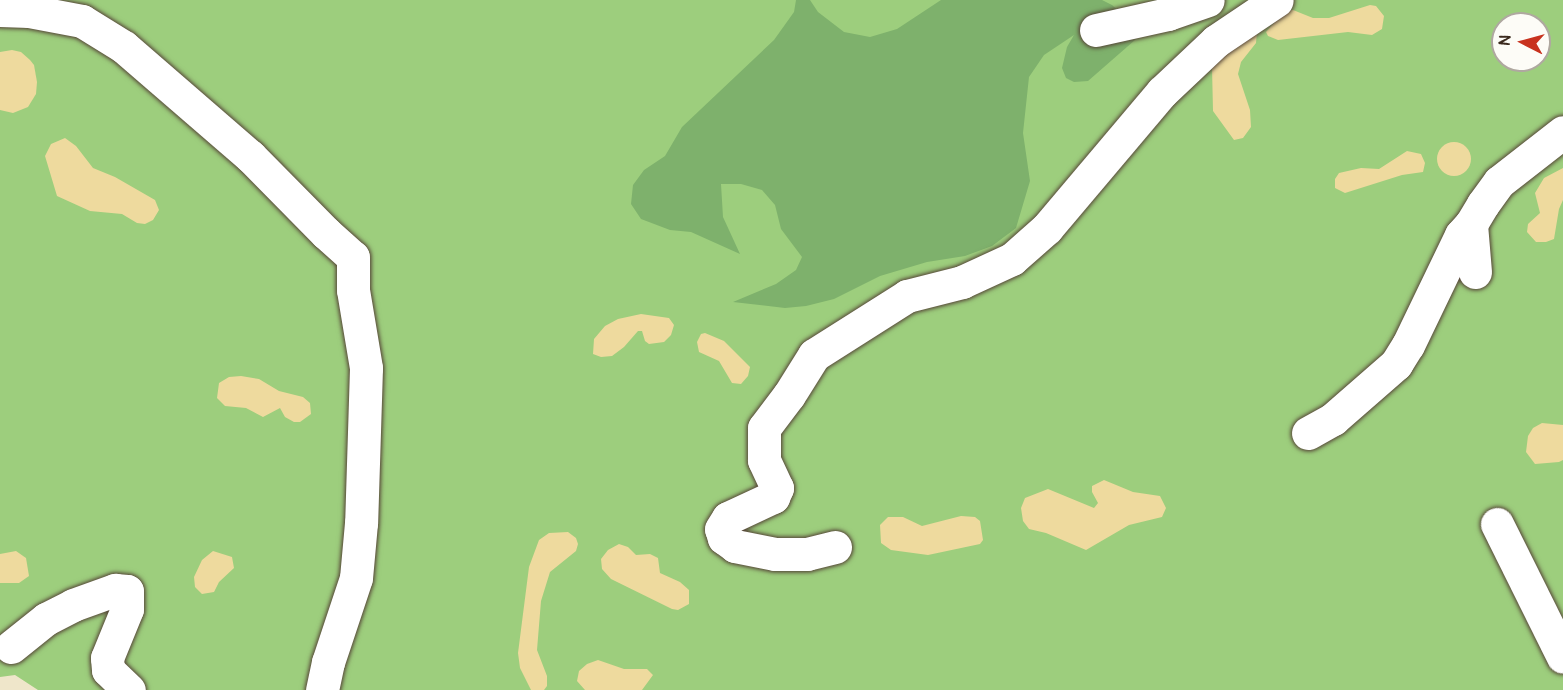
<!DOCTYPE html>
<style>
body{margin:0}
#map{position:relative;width:1563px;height:690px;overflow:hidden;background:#efe6ca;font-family:Pangolin,sans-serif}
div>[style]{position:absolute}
.green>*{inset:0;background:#9dce7d}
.forest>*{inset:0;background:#7eb16c}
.sand>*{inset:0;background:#eeda9e}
.round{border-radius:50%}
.roads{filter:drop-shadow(0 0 2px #564638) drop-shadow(0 0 2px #564638)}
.minor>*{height:33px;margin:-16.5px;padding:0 16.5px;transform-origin:16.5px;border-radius:16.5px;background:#fff}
span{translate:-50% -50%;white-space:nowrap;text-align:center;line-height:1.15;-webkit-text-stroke:6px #fdfcf7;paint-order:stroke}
.north{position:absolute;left:1491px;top:12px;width:60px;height:60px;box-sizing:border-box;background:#fdfcf7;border:2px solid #afa8a0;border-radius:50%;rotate:276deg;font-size:16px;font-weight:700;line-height:24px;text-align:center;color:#3b2a1e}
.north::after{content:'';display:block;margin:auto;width:21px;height:27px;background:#c8321e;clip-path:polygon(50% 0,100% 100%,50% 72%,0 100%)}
</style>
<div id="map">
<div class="green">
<i style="clip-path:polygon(evenodd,0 0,1563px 0,1563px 690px,38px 690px,15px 675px,0 677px,0 0,1503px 24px,1539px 24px,1539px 60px,1503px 60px,1503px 24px)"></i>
</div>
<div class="forest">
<i style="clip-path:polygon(796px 0,810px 0,818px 12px,844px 32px,870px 37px,897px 29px,941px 0,1102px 0,1112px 5px,1143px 33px,1088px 81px,1074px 82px,1066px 78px,1062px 68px,1067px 47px,1074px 35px,1044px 55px,1029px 77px,1023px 133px,1030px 181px,1016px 228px,992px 246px,965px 256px,927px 262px,880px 276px,834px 299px,806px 306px,785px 308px,733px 302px,776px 284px,796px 270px,802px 257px,781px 229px,775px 205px,762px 190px,741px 184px,721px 184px,723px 217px,740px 254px,691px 232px,670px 230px,641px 219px,631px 204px,633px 185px,644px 170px,665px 156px,682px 127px,774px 40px,794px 12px)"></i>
</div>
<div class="sand">
<i style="clip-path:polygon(1370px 5px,1376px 6px,1384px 16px,1382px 29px,1372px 35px,1348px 32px,1278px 40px,1268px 36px,1266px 32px,1285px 11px,1293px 10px,1313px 18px,1329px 18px)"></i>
<i style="clip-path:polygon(1257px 32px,1256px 43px,1241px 62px,1238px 74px,1250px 110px,1251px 127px,1243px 138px,1234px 140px,1213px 111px,1212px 67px,1218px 59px)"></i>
<i style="clip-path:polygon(12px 50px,21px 52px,30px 60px,34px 65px,37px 82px,36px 94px,28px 107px,13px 113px,0 110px,0 52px)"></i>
<i style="clip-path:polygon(65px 138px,76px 146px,93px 168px,115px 177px,155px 200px,159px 210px,153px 220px,145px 224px,137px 223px,122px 214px,90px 211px,57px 196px,45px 156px,51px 144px)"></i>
<i class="round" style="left:1437px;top:142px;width:34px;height:34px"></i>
<i style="clip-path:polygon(1407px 151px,1421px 154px,1425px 163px,1423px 172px,1402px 175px,1345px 193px,1335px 188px,1335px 179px,1339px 173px,1361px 168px,1379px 169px)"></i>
<i style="clip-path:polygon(1563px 168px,1563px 200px,1559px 209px,1554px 239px,1546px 242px,1536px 242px,1527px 232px,1528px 224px,1540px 213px,1535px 193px,1544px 178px)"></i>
<i style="clip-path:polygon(641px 314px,669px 318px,674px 325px,671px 335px,664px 342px,649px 344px,645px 341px,642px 331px,638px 331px,624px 347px,612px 356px,601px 357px,593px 354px,594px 339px,605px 326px,618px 319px)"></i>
<i style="clip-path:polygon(705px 333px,724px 341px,750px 367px,748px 376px,741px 384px,732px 383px,719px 361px,699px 352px,697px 342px,701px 334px)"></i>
<i style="clip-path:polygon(241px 376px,259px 379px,279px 391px,303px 397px,310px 403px,311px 414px,300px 422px,294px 422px,285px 417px,280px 408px,263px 417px,246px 408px,225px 406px,217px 398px,219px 383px,229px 377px)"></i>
<i style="clip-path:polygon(1542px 423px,1563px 425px,1563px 460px,1559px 462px,1535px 464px,1526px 452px,1528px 436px,1533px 428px)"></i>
<i style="clip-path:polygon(1104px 480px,1133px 492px,1160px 496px,1166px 508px,1162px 517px,1129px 525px,1086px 550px,1046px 533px,1029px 529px,1023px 521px,1021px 508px,1025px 498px,1048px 489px,1094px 508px,1098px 503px,1092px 492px,1092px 486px)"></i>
<i style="clip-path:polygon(961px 516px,975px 517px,980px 521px,983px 540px,980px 544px,928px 555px,891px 550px,881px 543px,880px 525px,888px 517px,903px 517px,922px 526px)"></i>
<i style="clip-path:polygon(568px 532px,576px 538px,578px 544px,576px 551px,550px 572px,541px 601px,537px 650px,547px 676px,547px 686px,544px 690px,531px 690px,520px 668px,518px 653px,529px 567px,539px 540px,549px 533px)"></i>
<i style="clip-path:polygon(619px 544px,628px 547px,636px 555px,650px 554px,658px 558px,660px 573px,680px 582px,689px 590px,689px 604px,678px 610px,672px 609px,611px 579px,602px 569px,601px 559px,608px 550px)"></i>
<i style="clip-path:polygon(16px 551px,26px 558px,29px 576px,19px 583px,0 583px,0 554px)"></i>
<i style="clip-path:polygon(213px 551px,232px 557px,234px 568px,219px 582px,214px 592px,202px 594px,195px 587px,194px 577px,202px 560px)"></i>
<i style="clip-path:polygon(598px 660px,624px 669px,647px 669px,653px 675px,642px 690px,585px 690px,577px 681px,579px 671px,587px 664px)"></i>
</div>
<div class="roads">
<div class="minor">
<i style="left:0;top:10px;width:29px;rotate:2deg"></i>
<i style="left:29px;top:11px;width:54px;rotate:10.7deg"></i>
<i style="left:82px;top:21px;width:49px;rotate:31.8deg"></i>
<i style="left:124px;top:47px;width:167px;rotate:40.9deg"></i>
<i style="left:250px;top:156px;width:108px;rotate:45.4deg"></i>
<i style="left:326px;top:233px;width:36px;rotate:42deg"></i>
<i style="left:353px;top:257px;width:33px;rotate:90deg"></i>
<i style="left:353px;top:290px;width:79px;rotate:80.5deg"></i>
<i style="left:366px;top:368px;width:155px;rotate:91.8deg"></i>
<i style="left:361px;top:523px;width:55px;rotate:95.2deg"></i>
<i style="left:356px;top:578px;width:89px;rotate:108.4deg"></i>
<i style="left:328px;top:662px;width:29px;rotate:102deg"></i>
<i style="left:1096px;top:30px;width:74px;rotate:-12.5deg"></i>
<i style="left:1168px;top:14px;width:42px;rotate:-19.3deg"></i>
<i style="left:1475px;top:272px;width:48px;rotate:-94.8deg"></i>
<i style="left:1471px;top:224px;width:23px;rotate:-59deg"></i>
<i style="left:1483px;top:204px;width:27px;rotate:-54deg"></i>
<i style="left:1499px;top:182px;width:81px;rotate:-38deg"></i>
<i style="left:1308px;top:433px;width:29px;rotate:-29deg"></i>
<i style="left:1333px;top:419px;width:84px;rotate:-41.1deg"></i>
<i style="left:1396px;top:364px;width:22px;rotate:-58deg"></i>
<i style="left:1408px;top:345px;width:122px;rotate:-64.3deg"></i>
<i style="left:1461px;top:235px;width:15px;rotate:-48deg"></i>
<i style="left:1497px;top:524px;width:148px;rotate:63.6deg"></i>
<i style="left:835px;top:547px;width:29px;rotate:166deg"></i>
<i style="left:807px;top:554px;width:32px;rotate:180deg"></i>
<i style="left:775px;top:554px;width:41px;rotate:-168.7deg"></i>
<i style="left:735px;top:546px;width:14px;rotate:-144deg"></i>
<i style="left:724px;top:538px;width:9px;rotate:-108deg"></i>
<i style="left:721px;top:529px;width:13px;rotate:-58deg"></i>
<i style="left:728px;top:518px;width:50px;rotate:-25deg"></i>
<i style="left:773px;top:497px;width:10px;rotate:-66deg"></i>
<i style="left:777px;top:488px;width:31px;rotate:-115deg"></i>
<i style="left:764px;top:460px;width:32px;rotate:-90deg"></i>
<i style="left:764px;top:428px;width:41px;rotate:-52.9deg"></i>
<i style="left:789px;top:395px;width:47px;rotate:-58deg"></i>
<i style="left:814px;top:355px;width:110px;rotate:-32.4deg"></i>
<i style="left:907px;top:296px;width:57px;rotate:-14.3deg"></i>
<i style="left:962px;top:282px;width:55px;rotate:-24.7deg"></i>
<i style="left:1012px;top:259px;width:47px;rotate:-41.5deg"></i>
<i style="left:1047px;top:228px;width:178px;rotate:-49.8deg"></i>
<i style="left:1162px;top:92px;width:74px;rotate:-43.4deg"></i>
<i style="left:1216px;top:41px;width:73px;rotate:-33.9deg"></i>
<i style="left:11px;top:647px;width:45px;rotate:-38.7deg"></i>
<i style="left:46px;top:619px;width:30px;rotate:-27deg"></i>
<i style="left:73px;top:605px;width:45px;rotate:-19.7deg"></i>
<i style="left:115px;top:590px;width:12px;rotate:5deg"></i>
<i style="left:127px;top:591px;width:18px;rotate:90deg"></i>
<i style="left:127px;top:609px;width:53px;rotate:112.2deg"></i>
<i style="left:107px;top:658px;width:12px;rotate:85deg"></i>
<i style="left:108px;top:670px;width:29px;rotate:44deg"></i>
</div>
</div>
<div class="north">N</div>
</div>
